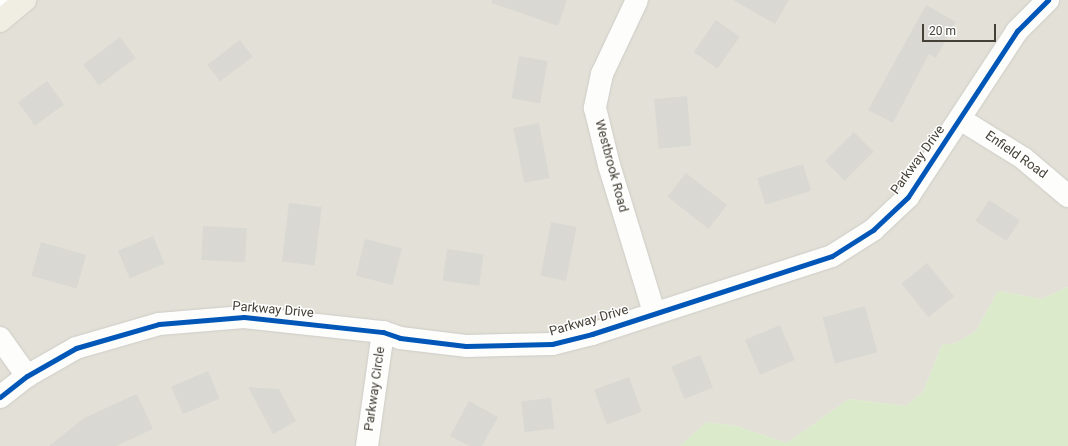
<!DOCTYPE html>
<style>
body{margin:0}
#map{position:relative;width:1068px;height:446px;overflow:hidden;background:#f0efe9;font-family:Roboto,sans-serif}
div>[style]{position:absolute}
.residential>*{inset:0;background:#e3e1d7}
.green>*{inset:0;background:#daeaca}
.building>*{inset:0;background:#d9d8d2;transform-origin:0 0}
.roads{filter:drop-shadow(0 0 1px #ceccc7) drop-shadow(0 0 1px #ceccc7)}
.minor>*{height:22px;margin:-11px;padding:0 11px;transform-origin:11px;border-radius:11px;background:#fdfdfc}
.major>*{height:22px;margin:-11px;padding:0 11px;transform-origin:11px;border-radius:11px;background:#f0eee3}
.cycleway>*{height:5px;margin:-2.5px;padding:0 2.5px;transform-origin:2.5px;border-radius:2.5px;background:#0057b8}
span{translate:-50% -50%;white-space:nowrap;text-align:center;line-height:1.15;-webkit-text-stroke:3px #fff;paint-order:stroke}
.street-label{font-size:13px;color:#454136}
.scale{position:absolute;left:922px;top:24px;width:74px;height:18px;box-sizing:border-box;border:2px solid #454136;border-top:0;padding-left:5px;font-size:12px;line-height:14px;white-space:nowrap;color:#454136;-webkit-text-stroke:3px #fff;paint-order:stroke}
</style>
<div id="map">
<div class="residential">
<i style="clip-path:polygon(0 0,1068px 0,1068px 287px,1042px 299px,998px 291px,976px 331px,956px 343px,942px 345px,923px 392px,906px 406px,849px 399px,787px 443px,736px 426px,707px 422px,680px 446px,0 446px)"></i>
</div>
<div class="green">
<i style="clip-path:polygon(1068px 287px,1068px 446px,680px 446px,707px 422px,736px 426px,787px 443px,849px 399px,906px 406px,923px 392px,942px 345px,956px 343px,976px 331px,998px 291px,1042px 299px)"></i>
</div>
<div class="building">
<i style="clip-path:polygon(492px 0,567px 0,558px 26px,492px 3px)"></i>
<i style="clip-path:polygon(733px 0,789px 0,775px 24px)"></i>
<i style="clip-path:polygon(926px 5px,956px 22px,936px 58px,929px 54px,893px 123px,868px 110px)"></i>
<i style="left:716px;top:20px;width:29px;height:39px;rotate:35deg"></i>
<i style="left:120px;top:37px;width:26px;height:46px;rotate:53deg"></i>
<i style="left:240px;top:40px;width:21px;height:41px;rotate:53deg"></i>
<i style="left:519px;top:56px;width:29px;height:43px;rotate:10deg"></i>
<i style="left:47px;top:81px;width:29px;height:36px;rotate:54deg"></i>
<i style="left:687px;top:96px;width:50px;height:33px;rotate:85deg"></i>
<i style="left:539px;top:123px;width:56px;height:26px;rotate:79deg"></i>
<i style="left:854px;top:132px;width:28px;height:41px;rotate:45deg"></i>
<i style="left:803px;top:164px;width:28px;height:48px;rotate:73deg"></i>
<i style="left:686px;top:173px;width:52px;height:30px;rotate:38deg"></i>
<i style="left:989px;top:200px;width:37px;height:25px;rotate:33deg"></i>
<i style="left:289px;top:203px;width:33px;height:59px;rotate:7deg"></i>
<i style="left:551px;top:222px;width:26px;height:55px;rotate:11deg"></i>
<i style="left:203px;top:226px;width:44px;height:34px;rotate:3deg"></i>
<i style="left:153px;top:236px;width:30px;height:38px;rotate:67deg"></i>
<i style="left:365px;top:239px;width:38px;height:38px;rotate:14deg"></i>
<i style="left:41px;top:242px;width:47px;height:35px;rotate:16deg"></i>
<i style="left:447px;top:249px;width:37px;height:32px;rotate:8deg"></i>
<i style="left:927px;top:263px;width:43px;height:33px;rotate:51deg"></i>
<i style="left:865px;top:306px;width:48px;height:44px;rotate:75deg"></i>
<i style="left:780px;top:325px;width:38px;height:38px;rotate:67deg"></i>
<i style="left:700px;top:355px;width:35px;height:31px;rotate:68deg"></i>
<i style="left:208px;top:371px;width:30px;height:40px;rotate:67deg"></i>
<i style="left:629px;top:377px;width:37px;height:37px;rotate:70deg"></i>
<i style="clip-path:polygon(248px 387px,279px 389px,296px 421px,273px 434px)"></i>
<i style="clip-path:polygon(137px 394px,153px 429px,116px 446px,49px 446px,84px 418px)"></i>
<i style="left:551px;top:398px;width:31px;height:30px;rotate:84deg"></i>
<i style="clip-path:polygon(469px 401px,498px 417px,482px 446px,469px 446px,450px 436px)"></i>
</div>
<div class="roads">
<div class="minor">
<i style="left:637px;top:0;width:82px;rotate:115.3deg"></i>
<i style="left:602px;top:74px;width:35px;rotate:102deg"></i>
<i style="left:595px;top:108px;width:59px;rotate:76.2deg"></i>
<i style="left:609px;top:165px;width:154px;rotate:73deg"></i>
<i style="left:0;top:1px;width:16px;rotate:30deg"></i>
<i style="left:960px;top:119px;width:74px;rotate:31.8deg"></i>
<i style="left:1023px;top:158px;width:59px;rotate:40.2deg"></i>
<i style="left:0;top:338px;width:47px;rotate:54.6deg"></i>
<i style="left:0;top:397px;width:34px;rotate:-38deg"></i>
<i style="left:27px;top:376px;width:56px;rotate:-29.7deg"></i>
<i style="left:76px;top:348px;width:86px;rotate:-16.1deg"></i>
<i style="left:159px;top:324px;width:85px;rotate:-4.7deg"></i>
<i style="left:244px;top:317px;width:140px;rotate:6.2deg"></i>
<i style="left:383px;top:332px;width:18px;rotate:19deg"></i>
<i style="left:400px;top:338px;width:66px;rotate:6.9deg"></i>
<i style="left:466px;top:346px;width:86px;rotate:-1.3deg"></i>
<i style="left:552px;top:344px;width:41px;rotate:-14deg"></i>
<i style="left:592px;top:334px;width:252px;rotate:-18deg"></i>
<i style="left:832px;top:256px;width:49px;rotate:-32.4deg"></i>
<i style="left:873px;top:230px;width:48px;rotate:-43.3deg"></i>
<i style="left:908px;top:197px;width:199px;rotate:-56.7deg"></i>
<i style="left:1017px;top:31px;width:44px;rotate:-45deg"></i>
<i style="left:367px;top:446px;width:115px;rotate:-82deg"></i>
</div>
<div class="major">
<i style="left:0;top:21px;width:33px;rotate:-40deg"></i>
</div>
</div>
<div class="cycleway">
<i style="left:0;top:397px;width:34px;rotate:-38deg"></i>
<i style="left:27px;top:376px;width:56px;rotate:-29.7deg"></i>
<i style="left:76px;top:348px;width:86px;rotate:-16.1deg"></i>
<i style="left:159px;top:324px;width:85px;rotate:-4.7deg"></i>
<i style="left:244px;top:317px;width:140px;rotate:6.2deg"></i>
<i style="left:383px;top:332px;width:18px;rotate:19deg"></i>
<i style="left:400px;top:338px;width:66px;rotate:6.9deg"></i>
<i style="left:466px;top:346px;width:86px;rotate:-1.3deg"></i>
<i style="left:552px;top:344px;width:41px;rotate:-14deg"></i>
<i style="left:592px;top:334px;width:252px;rotate:-18deg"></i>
<i style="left:832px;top:256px;width:49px;rotate:-32.4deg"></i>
<i style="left:873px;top:230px;width:48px;rotate:-43.3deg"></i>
<i style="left:908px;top:197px;width:199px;rotate:-56.7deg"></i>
<i style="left:1017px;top:31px;width:44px;rotate:-45deg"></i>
</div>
<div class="street-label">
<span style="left:1016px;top:155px;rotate:35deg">Enfield Road</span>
<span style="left:918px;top:160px;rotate:-54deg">Parkway Drive</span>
<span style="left:611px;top:166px;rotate:75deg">Westbrook Road</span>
<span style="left:273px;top:310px;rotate:5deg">Parkway Drive</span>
<span style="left:589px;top:321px;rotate:-16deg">Parkway Drive</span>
<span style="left:375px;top:389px;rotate:-82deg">Parkway Circle</span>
</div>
<div class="scale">20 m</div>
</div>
